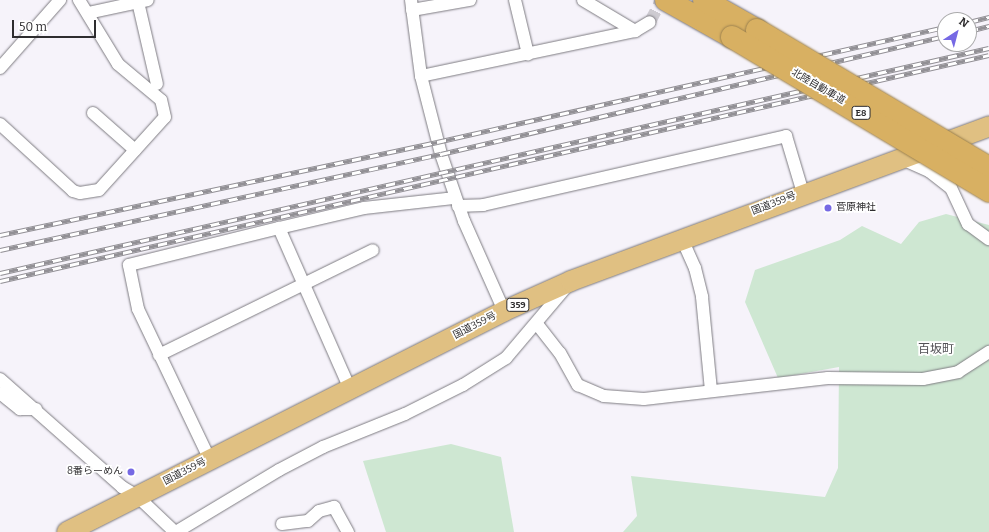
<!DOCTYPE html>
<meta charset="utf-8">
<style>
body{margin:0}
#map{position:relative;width:989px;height:532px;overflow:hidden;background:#f6f3fa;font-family:Bitter,"Noto Sans JP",serif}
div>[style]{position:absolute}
.green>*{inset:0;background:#cee7d2}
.minor-tunnel>*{height:12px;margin-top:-6px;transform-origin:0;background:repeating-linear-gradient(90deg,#cecbd1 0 12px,transparent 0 18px)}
.roads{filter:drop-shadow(0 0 1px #7d7b81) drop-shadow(0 0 1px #7d7b81)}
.minor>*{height:12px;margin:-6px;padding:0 6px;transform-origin:6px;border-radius:6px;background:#fff}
.trunk>*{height:20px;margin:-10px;padding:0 10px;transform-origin:10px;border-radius:10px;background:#e0c082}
.motorway>*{height:22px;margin:-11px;padding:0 11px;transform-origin:11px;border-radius:11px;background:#d8b062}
.rail>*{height:4.5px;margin-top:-2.25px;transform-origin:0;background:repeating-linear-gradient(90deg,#fff 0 9px,#929095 0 18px);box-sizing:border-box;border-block:1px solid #929095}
.bridges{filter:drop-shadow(0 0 1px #9c8250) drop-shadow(0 0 1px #9c8250)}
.motorway-bridge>*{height:22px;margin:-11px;padding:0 11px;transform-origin:11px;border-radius:11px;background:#d8b062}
.dots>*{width:11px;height:11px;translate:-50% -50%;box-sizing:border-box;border:2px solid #fff;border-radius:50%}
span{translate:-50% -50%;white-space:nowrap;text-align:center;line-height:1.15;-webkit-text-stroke:3.5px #fff;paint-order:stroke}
.shield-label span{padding:1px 3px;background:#fff;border:1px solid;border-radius:3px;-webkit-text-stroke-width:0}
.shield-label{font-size:9px;color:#2e2d2f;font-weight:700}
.street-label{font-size:10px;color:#2e2d2f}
.poi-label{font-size:10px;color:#2e2d2f}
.left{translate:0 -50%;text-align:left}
.right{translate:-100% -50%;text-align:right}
.quarter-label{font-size:12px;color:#525156}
.north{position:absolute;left:937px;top:12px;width:40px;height:40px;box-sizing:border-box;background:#fff;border:1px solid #ababac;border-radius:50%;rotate:36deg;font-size:11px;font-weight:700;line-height:16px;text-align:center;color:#2e2d2f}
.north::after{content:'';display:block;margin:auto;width:14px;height:18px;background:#7669e4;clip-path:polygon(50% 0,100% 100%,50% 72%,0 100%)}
.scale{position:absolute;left:12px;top:20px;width:84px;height:18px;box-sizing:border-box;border:2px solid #2e2d2f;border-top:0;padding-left:5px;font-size:12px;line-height:14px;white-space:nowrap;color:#2e2d2f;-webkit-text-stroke:3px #fff;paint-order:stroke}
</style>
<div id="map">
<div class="green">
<i style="clip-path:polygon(946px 214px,989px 225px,989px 532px,623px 532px,637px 516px,631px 476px,825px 497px,838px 468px,839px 367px,778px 378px,745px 302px,755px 270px,840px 240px,862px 226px,901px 244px,919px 222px)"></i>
<i style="clip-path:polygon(451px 444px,501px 457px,514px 532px,386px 532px,363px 461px)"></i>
</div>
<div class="minor-tunnel">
<i style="left:650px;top:22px;width:25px;rotate:-63deg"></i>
</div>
<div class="roads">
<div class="minor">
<i style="left:411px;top:0;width:77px;rotate:82.5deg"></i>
<i style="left:421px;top:76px;width:81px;rotate:75.6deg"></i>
<i style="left:441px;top:154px;width:71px;rotate:71.1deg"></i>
<i style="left:464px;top:221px;width:98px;rotate:66deg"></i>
<i style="left:515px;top:0;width:56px;rotate:76.5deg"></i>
<i style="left:583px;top:0;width:61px;rotate:30.8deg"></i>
<i style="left:138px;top:2px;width:84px;rotate:77deg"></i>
<i style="left:412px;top:10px;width:59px;rotate:-9.8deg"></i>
<i style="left:88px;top:13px;width:61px;rotate:-12.2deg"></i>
<i style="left:0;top:68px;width:91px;rotate:-48.6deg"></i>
<i style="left:421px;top:76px;width:219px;rotate:-11.9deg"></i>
<i style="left:635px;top:31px;width:17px;rotate:-31deg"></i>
<i style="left:93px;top:113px;width:56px;rotate:41.4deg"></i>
<i style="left:0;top:124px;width:99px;rotate:42.5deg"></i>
<i style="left:73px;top:191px;width:7px;rotate:16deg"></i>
<i style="left:80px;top:193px;width:19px;rotate:-9deg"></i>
<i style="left:99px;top:190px;width:98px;rotate:-47.9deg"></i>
<i style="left:165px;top:117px;width:17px;rotate:-103deg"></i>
<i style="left:161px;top:100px;width:56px;rotate:-140.1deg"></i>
<i style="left:118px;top:64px;width:75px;rotate:-121.4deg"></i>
<i style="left:902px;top:159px;width:30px;rotate:24deg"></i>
<i style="left:929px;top:171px;width:28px;rotate:38deg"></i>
<i style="left:951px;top:188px;width:40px;rotate:65deg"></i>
<i style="left:968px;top:224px;width:26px;rotate:36deg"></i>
<i style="left:458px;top:206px;width:25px;rotate:-2deg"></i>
<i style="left:483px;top:205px;width:311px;rotate:-12.8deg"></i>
<i style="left:786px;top:136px;width:59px;rotate:73.4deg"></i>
<i style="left:279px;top:228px;width:87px;rotate:-13.2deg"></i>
<i style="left:364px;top:208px;width:92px;rotate:-6.3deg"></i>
<i style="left:682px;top:239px;width:32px;rotate:66deg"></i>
<i style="left:695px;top:268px;width:30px;rotate:76deg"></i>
<i style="left:702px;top:297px;width:94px;rotate:84.5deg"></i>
<i style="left:537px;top:324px;width:37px;rotate:52deg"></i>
<i style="left:560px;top:353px;width:37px;rotate:61deg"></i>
<i style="left:578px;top:385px;width:28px;rotate:23deg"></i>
<i style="left:604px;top:396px;width:40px;rotate:4.3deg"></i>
<i style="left:644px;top:399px;width:185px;rotate:-6.5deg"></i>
<i style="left:828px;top:378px;width:95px;rotate:0.6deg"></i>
<i style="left:923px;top:379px;width:36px;rotate:-11deg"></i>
<i style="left:958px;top:372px;width:37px;rotate:-33deg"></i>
<i style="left:159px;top:355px;width:238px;rotate:-26.1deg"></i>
<i style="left:0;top:379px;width:163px;rotate:41.5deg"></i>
<i style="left:122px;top:487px;width:17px;rotate:31deg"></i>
<i style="left:137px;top:496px;width:52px;rotate:43.5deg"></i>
<i style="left:0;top:393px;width:26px;rotate:39deg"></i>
<i style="left:20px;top:409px;width:16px"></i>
<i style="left:210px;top:460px;width:167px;rotate:-115.5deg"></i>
<i style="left:138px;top:309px;width:45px;rotate:-101.6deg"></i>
<i style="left:129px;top:265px;width:154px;rotate:-13.9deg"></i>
<i style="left:279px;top:228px;width:176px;rotate:66.2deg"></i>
<i style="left:282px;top:524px;width:26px;rotate:-7deg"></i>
<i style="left:308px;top:521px;width:15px;rotate:-42deg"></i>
<i style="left:319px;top:511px;width:16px;rotate:-15deg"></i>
<i style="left:334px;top:507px;width:29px;rotate:61deg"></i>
<i style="left:176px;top:532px;width:120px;rotate:-31deg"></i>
<i style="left:279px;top:470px;width:50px;rotate:-27.6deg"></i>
<i style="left:323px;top:447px;width:88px;rotate:-21.9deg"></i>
<i style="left:405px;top:414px;width:65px;rotate:-26.6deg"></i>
<i style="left:463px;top:385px;width:51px;rotate:-32.1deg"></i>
<i style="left:506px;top:358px;width:96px;rotate:-49.7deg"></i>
</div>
<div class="trunk">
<i style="left:67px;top:532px;width:490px;rotate:-26.8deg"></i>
<i style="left:504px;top:311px;width:73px;rotate:-24.1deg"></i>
<i style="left:571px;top:281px;width:446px;rotate:-20.3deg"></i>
</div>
<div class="motorway">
<i style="left:666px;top:0;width:76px;rotate:29.3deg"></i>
<i style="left:704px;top:0;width:61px;rotate:29.5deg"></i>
</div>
</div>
<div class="rail">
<i style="left:969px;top:22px;width:21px;rotate:-14deg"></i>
<i style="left:969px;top:31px;width:21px;rotate:-14deg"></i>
<i style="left:0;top:235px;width:447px;rotate:-12deg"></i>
<i style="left:437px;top:142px;width:521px;rotate:-12.76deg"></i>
<i style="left:0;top:250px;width:451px;rotate:-12.3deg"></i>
<i style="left:441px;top:154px;width:518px;rotate:-13.18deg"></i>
<i style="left:0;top:273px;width:1014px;rotate:-12.82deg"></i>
<i style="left:0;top:281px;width:1014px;rotate:-12.87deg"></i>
</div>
<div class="bridges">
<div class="motorway-bridge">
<i style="left:757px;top:30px;width:270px;rotate:30.7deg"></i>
<i style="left:732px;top:37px;width:300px;rotate:30.9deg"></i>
</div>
</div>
<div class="dots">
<i style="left:828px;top:208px;background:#7669e4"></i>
<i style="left:131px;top:472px;background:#7669e4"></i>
</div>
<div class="shield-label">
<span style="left:861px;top:113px">E8</span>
<span style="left:518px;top:305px">359</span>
</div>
<div class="street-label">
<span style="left:818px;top:87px;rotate:30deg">北陸自動車道</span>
<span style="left:774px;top:204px;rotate:-21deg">国道359号</span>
<span style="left:475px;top:326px;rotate:-27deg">国道359号</span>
<span style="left:185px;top:472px;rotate:-27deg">国道359号</span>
</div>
<div class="poi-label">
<span class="left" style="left:836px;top:208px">菅原神社</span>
<span class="right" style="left:123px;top:472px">8番らーめん</span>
</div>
<div class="quarter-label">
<span style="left:936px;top:350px">百坂町</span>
</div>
<div class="north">N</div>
<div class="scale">50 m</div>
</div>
